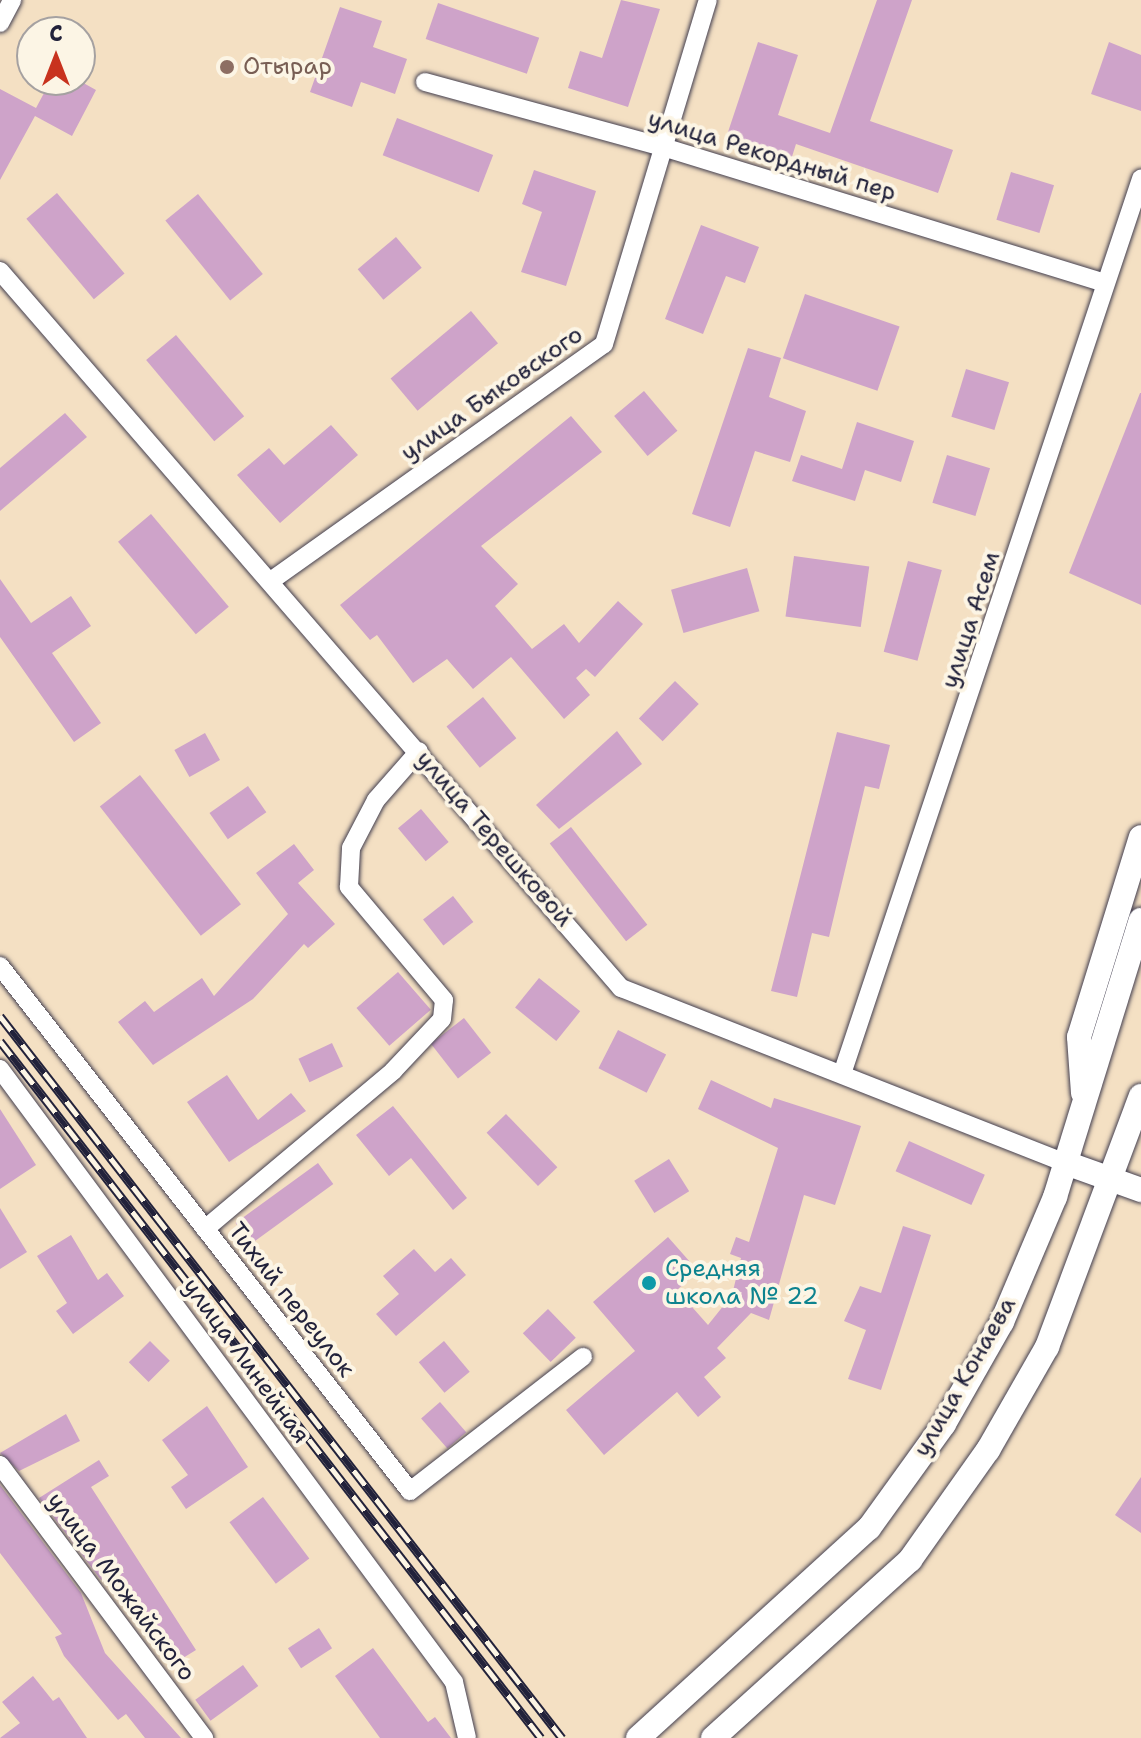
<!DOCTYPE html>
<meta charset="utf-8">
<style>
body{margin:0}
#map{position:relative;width:1141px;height:1738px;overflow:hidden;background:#f4e0c3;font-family:"Shantell Sans",sans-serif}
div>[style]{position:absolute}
.building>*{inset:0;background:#cea3c9;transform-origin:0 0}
.roads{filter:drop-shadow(0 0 2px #423e4f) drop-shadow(0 0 2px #423e4f)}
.street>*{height:18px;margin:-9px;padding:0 9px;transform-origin:9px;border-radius:9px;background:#fff}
.secondary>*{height:24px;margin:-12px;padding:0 12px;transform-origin:12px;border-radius:12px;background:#fff}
.rail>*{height:9px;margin-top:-4.5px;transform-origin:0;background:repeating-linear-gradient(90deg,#fcf5e5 0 18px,#22223b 0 36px);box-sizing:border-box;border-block:2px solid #22223b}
.dots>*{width:22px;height:22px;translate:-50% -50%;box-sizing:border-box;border:4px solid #fcf5e5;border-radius:50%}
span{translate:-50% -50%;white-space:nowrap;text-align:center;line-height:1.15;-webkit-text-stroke:8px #fcf5e5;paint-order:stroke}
.education-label{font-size:24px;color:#785e54}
.left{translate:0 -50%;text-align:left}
.street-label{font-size:24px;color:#22223b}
.culture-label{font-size:24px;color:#0d838f}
.north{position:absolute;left:16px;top:16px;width:80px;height:80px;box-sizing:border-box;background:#fcf5e5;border:2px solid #a5a1a1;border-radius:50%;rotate:0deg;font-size:22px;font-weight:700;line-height:32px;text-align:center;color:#22223b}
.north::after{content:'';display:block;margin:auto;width:28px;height:36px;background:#c8321e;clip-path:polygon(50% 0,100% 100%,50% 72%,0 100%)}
</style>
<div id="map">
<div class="building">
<i style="clip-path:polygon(621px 0,660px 9px,628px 107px,568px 88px,580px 51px,602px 58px)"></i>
<i style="clip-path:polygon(877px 0,912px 0,870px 121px,953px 150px,938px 193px,796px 144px,790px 163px,725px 141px,758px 42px,798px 55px,778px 115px,830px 133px)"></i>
<i style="left:438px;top:3px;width:107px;height:38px;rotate:19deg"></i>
<i style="clip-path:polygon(340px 7px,382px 21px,373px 47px,407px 59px,395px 94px,361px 82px,352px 107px,310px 92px)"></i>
<i style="clip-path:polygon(1109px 42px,1141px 55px,1141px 111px,1091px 94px)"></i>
<i style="clip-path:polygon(51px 80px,78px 80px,96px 90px,72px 136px,35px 116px,0 180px,0 89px,36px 108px)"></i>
<i style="left:397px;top:118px;width:103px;height:40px;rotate:21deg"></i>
<i style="clip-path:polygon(534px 170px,596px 191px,566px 286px,521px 272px,542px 212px,522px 204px)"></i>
<i style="left:1011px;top:172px;width:45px;height:50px;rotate:17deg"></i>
<i style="left:57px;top:193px;width:105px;height:40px;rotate:50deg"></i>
<i style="left:198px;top:194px;width:103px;height:42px;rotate:51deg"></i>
<i style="clip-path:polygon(701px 225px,759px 247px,745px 283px,726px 276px,703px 334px,665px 319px)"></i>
<i style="left:396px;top:237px;width:40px;height:50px;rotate:50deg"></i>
<i style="left:805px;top:294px;width:100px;height:68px;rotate:19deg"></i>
<i style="left:471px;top:311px;width:42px;height:105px;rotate:50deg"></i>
<i style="left:176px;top:335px;width:106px;height:39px;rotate:50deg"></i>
<i style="clip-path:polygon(748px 348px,781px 358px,769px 397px,806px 411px,790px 462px,755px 451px,730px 527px,692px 514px)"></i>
<i style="left:966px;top:369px;width:45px;height:50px;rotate:17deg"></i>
<i style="left:644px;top:391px;width:52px;height:39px;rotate:50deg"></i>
<i style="clip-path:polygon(1140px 393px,1141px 393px,1141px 605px,1069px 573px)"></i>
<i style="clip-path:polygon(65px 413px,87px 437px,0 511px,0 468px)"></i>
<i style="clip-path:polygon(571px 416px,602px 452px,481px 546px,518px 584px,495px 606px,532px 649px,564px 624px,579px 643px,618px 601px,643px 624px,595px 677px,586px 669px,576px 678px,590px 695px,564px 719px,511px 657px,473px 689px,447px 659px,413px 683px,377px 635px,370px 640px,340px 605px)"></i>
<i style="clip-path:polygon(857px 422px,914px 441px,901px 482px,865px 470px,855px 501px,792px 481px,801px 455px,842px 469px)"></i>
<i style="clip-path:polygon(331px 425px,358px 455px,280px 523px,237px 475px,269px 448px,284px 465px)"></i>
<i style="left:947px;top:455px;width:45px;height:50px;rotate:17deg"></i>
<i style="left:151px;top:514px;width:121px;height:43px;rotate:50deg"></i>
<i style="left:794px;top:556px;width:76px;height:61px;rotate:8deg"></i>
<i style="left:908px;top:561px;width:35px;height:94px;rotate:15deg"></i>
<i style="left:747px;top:568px;width:45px;height:79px;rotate:74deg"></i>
<i style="clip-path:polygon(0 579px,31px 623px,71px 596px,91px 626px,52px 653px,101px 723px,74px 742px,0 637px)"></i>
<i style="left:675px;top:681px;width:33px;height:52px;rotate:44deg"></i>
<i style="left:483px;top:697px;width:53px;height:47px;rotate:51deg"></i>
<i style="clip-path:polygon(617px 731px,642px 764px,559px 829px,536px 805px)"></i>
<i style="clip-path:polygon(837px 732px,890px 745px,879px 789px,865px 786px,829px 937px,812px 933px,797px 997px,771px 991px)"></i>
<i style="left:205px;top:733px;width:31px;height:35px;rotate:61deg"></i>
<i style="left:140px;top:775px;width:164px;height:51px;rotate:52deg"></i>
<i style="left:248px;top:786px;width:32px;height:47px;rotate:55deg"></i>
<i style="left:421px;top:809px;width:43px;height:30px;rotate:50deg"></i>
<i style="left:571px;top:827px;width:124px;height:27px;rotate:52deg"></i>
<i style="clip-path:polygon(294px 844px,314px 870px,298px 883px,335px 924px,308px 948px,304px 944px,253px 999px,153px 1065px,118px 1022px,145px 1001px,154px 1012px,202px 978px,214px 996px,288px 914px,256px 873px)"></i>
<i style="left:453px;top:896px;width:33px;height:38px;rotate:52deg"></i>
<i style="left:398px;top:972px;width:50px;height:55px;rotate:49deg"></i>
<i style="left:539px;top:978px;width:53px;height:38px;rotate:39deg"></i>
<i style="left:464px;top:1018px;width:44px;height:42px;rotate:52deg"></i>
<i style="left:618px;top:1030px;width:54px;height:43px;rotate:27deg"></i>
<i style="left:332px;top:1043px;width:26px;height:37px;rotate:65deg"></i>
<i style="clip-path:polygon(227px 1075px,258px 1120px,291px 1093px,306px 1111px,229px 1162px,187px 1102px)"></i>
<i style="clip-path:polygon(711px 1080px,771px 1108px,774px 1098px,861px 1126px,835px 1205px,804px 1195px,769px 1320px,751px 1313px,717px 1348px,726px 1358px,704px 1377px,721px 1397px,698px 1417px,677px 1392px,604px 1455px,566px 1410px,635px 1351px,593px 1302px,668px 1237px,698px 1271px,677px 1290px,708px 1325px,732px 1295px,741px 1258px,730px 1254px,736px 1237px,749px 1242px,778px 1148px,698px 1109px)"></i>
<i style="clip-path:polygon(393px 1106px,467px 1198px,453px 1210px,411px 1158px,389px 1176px,356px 1135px)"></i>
<i style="clip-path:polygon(0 1109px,36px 1165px,0 1189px)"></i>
<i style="left:506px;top:1114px;width:74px;height:27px;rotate:46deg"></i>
<i style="left:909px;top:1141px;width:83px;height:33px;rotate:24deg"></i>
<i style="left:669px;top:1159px;width:38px;height:41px;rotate:58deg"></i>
<i style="left:318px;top:1163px;width:26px;height:102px;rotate:54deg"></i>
<i style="clip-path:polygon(0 1208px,27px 1252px,0 1269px)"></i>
<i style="clip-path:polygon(903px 1226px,931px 1235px,881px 1390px,848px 1379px,866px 1330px,844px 1321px,860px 1286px,881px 1293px)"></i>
<i style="clip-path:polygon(71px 1235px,98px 1280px,107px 1273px,124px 1296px,73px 1334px,56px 1311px,67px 1303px,37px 1256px)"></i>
<i style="clip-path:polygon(414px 1249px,435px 1272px,451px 1258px,466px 1275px,396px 1336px,376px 1314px,399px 1294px,383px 1276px)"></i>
<i style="left:548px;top:1309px;width:40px;height:35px;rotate:46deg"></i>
<i style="left:150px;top:1341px;width:28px;height:30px;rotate:45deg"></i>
<i style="left:444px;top:1341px;width:40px;height:33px;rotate:50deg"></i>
<i style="left:440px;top:1402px;width:40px;height:25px;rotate:49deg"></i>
<i style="clip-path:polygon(207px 1406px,248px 1467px,186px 1509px,171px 1487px,188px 1475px,162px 1440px)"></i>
<i style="clip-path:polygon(66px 1414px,80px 1441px,19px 1471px,0 1453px)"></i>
<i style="clip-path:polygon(99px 1460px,109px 1476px,91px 1487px,196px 1650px,170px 1666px,111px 1573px,101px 1580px,39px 1498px)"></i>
<i style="clip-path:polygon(1141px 1477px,1141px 1533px,1115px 1515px)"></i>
<i style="clip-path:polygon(0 1485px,81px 1593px,105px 1653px,181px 1738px,145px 1738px,126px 1714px,118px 1720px,64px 1656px,55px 1637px,62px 1634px,0 1553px)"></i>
<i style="left:263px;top:1497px;width:77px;height:42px;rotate:53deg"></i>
<i style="left:319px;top:1628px;width:24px;height:37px;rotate:57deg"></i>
<i style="clip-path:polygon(373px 1648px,428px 1722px,435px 1717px,451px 1738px,380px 1738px,335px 1676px)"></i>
<i style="left:243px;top:1665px;width:26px;height:59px;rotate:54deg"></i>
<i style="clip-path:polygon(33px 1676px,53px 1701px,59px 1697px,87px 1738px,0 1738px,20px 1723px,2px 1702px)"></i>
</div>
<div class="roads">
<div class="street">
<i style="left:0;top:23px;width:26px;rotate:-62deg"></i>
<i style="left:425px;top:82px;width:247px;rotate:15.3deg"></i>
<i style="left:663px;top:147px;width:459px;rotate:17.1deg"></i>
<i style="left:0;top:271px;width:949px;rotate:49.1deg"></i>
<i style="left:621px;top:988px;width:478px;rotate:21.5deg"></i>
<i style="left:272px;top:580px;width:407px;rotate:-35.4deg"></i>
<i style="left:604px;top:344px;width:359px;rotate:-73.2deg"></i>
<i style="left:0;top:966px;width:666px;rotate:52.01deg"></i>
<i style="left:410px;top:1491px;width:219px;rotate:-37.8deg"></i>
<i style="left:0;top:1069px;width:763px;rotate:53.48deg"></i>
<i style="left:454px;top:1682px;width:57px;rotate:76.9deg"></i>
<i style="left:842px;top:1074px;width:944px;rotate:-71.53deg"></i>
<i style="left:205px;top:1229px;width:246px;rotate:-40deg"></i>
<i style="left:393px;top:1071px;width:71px;rotate:-46.7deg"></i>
<i style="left:442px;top:1019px;width:19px;rotate:-84deg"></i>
<i style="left:444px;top:1000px;width:148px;rotate:-130.1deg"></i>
<i style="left:349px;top:887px;width:39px;rotate:-87deg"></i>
<i style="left:351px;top:848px;width:54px;rotate:-62.5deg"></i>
<i style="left:376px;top:800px;width:65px;rotate:-48.7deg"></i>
<i style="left:0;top:1465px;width:341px;rotate:53.2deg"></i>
</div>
<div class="secondary">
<i style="left:1083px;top:1093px;width:56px;rotate:-94.1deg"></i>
<i style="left:1079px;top:1037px;width:209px;rotate:-72.8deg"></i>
<i style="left:1066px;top:1163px;width:80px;rotate:19.8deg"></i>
<i style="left:638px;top:1738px;width:312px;rotate:-42.3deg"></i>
<i style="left:869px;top:1528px;width:128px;rotate:-54.2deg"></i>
<i style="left:944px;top:1424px;width:117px;rotate:-60.4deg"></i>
<i style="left:1002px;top:1322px;width:136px;rotate:-67deg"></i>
<i style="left:1055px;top:1197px;width:290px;rotate:-72.8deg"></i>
<i style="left:713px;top:1738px;width:266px;rotate:-42.1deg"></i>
<i style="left:910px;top:1560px;width:135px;rotate:-54.7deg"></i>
<i style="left:988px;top:1450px;width:119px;rotate:-60.2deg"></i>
<i style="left:1047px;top:1347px;width:268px;rotate:-69.5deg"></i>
</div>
</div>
<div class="rail">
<i style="left:0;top:1016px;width:915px;rotate:52.1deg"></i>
<i style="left:0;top:1041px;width:882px;rotate:52.18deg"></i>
</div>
<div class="dots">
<i style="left:227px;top:67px;background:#8d6e63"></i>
<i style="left:649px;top:1283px;background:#0f9aa8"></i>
</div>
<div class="education-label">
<span class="left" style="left:243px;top:67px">Отырар</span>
</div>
<div class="street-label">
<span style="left:772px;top:156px;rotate:17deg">улица Рекордный пер</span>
<span style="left:492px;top:394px;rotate:-35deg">улица Быковского</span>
<span style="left:971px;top:620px;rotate:-72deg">улица Асем</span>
<span style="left:494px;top:839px;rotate:49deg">улица Терешковой</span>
<span style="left:291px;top:1300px;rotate:52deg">Тихий переулок</span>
<span style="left:246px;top:1361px;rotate:54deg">улица Линейная</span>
<span style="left:965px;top:1377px;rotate:-60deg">улица Конаева</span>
<span style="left:121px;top:1587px;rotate:53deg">улица Можайского</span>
</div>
<div class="culture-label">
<span class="left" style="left:665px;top:1283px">Средняя<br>школа № 22</span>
</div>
<div class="north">С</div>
</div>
